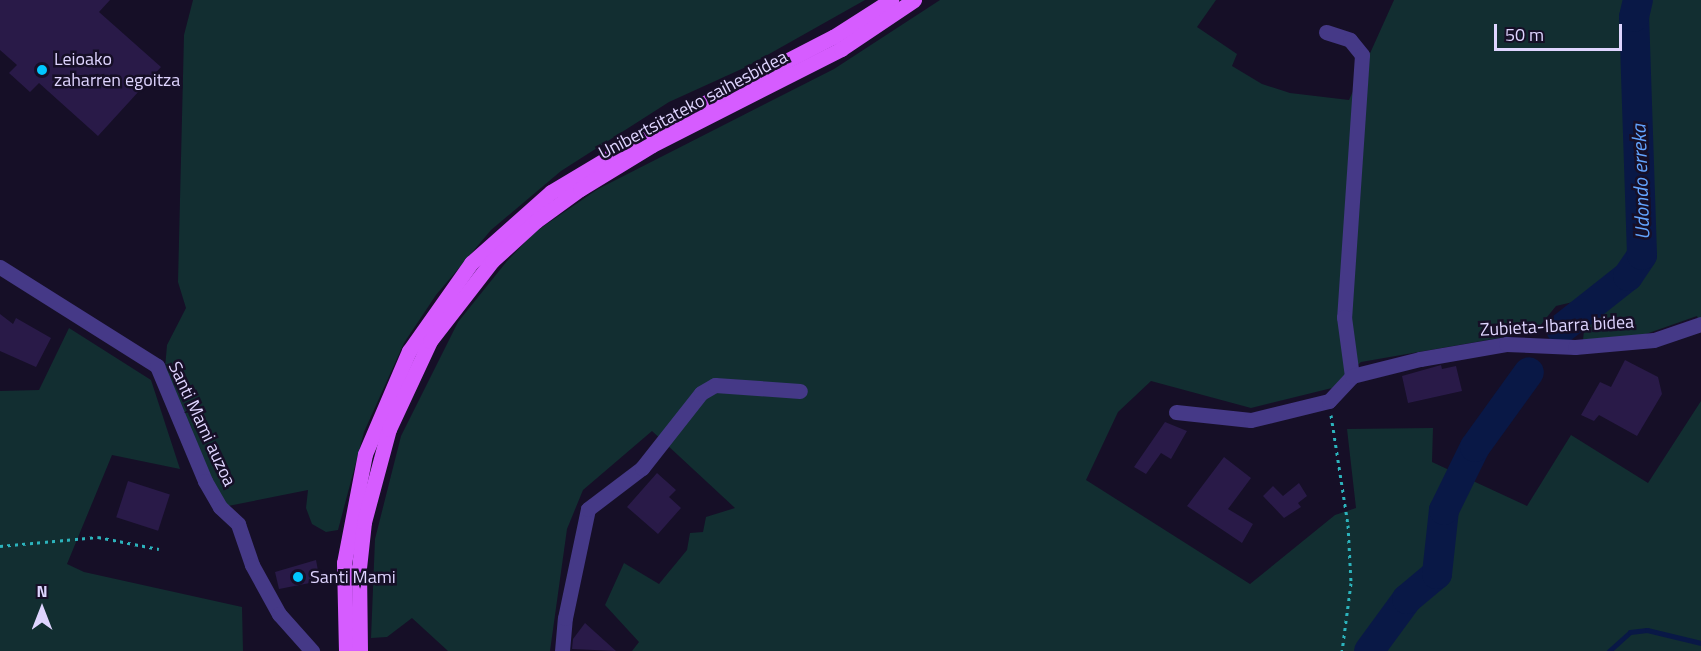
<!DOCTYPE html>
<style>
body{margin:0}
#map{position:relative;width:1701px;height:651px;overflow:hidden;background:#160f27;font-family:"Titillium Web",sans-serif}
div>[style]{position:absolute}
.green>*{inset:0;background:#122e31}
.stream>*{height:5px;margin:-2.5px;padding:0 2.5px;transform-origin:2.5px;border-radius:2.5px;background:#091846}
.river>*{height:30px;margin:-15px;padding:0 15px;transform-origin:15px;border-radius:15px;background:#091846}
.building>*{inset:0;background:#291a48;transform-origin:0 0}
.path>*{height:3px;margin-top:-1.5px;transform-origin:0;background:repeating-linear-gradient(90deg,#2cb3bc 0 3px,transparent 0 7.5px)}
.minor>*{height:15px;margin:-7.5px;padding:0 7.5px;transform-origin:7.5px;border-radius:7.5px;background:#453987}
.major>*{height:15px;margin:-7.5px;padding:0 7.5px;transform-origin:7.5px;border-radius:7.5px;background:#d65cff}
.dots>*{width:16px;height:16px;translate:-50% -50%;box-sizing:border-box;border:3px solid #160f27;border-radius:50%}
span{translate:-50% -50%;white-space:nowrap;text-align:center;line-height:1.15;-webkit-text-stroke:5px #160f27;paint-order:stroke}
.poi-label{font-size:18px;color:#dfd5ff}
.left{translate:0 -50%;text-align:left}
.street-label{font-size:18px;color:#dfd5ff}
.water-label{font-size:20px;color:#63a4ff;font-style:italic}
.north{position:absolute;left:12px;top:579px;width:60px;height:60px;-webkit-text-stroke:4px #160f27;paint-order:stroke;rotate:0deg;font-size:16px;font-weight:700;line-height:24px;text-align:center;color:#dfd5ff}
.north::after{content:'';display:block;margin:auto;width:21px;height:27px;background:#dfd5ff;clip-path:polygon(50% 0,100% 100%,50% 72%,0 100%)}
.scale{position:absolute;left:1494px;top:24px;width:128px;height:27px;box-sizing:border-box;border:3px solid #dfd5ff;border-top:0;padding-left:8px;font-size:18px;line-height:21px;white-space:nowrap;color:#dfd5ff;-webkit-text-stroke:4px #160f27;paint-order:stroke}
</style>
<div id="map">
<div class="green">
<i style="clip-path:polygon(193px 0,865px 0,746px 67px,669px 102px,561px 171px,491px 230px,436px 295px,404px 343px,364px 432px,338px 530px,326px 532px,312px 524px,306px 508px,308px 490px,228px 506px,218px 494px,165px 368px,167px 345px,186px 308px,178px 282px,184px 35px)"></i>
<i style="clip-path:polygon(940px 0,1216px 0,1197px 27px,1237px 54px,1232px 66px,1262px 84px,1290px 93px,1349px 100px,1394px 0,1701px 0,1701px 328px,1697px 316px,1643px 335px,1583px 340px,1585px 320px,1577px 301px,1556px 306px,1539px 327px,1522px 334px,1361px 362px,1332px 388px,1251px 408px,1151px 381px,1118px 412px,1086px 480px,1250px 584px,1335px 515px,1356px 508px,1347px 429px,1433px 428px,1432px 462px,1527px 506px,1571px 435px,1648px 483px,1701px 401px,1701px 651px,632px 651px,639px 642px,605px 605px,624px 563px,659px 584px,687px 550px,690px 533px,703px 532px,706px 517px,735px 508px,652px 431px,583px 490px,567px 529px,550px 651px,448px 651px,412px 618px,387px 637px,371px 638px,375px 539px,401px 436px,458px 322px,507px 261px,535px 232px,598px 189px,834px 69px)"></i>
<i style="clip-path:polygon(69px 328px,151px 380px,180px 469px,112px 455px,67px 564px,84px 572px,242px 607px,243px 651px,0 651px,0 391px,39px 390px)"></i>
</div>
<div class="stream">
<i style="left:1609px;top:651px;width:28px;rotate:-42deg"></i>
<i style="left:1630px;top:632px;width:17px;rotate:-7deg"></i>
<i style="left:1647px;top:630px;width:56px;rotate:13.5deg"></i>
</div>
<div class="river">
<i style="left:1561px;top:329px;width:85px;rotate:-38.3deg"></i>
<i style="left:1628px;top:276px;width:25px;rotate:-56deg"></i>
<i style="left:1642px;top:255px;width:238px;rotate:-91.9deg"></i>
<i style="left:1634px;top:17px;width:17px;rotate:-77deg"></i>
<i style="left:1369px;top:651px;width:64px;rotate:-53.8deg"></i>
<i style="left:1407px;top:599px;width:39px;rotate:-40deg"></i>
<i style="left:1437px;top:574px;width:64px;rotate:-83.8deg"></i>
<i style="left:1444px;top:510px;width:70px;rotate:-63.8deg"></i>
<i style="left:1475px;top:447px;width:92px;rotate:-54.2deg"></i>
</div>
<div class="building">
<i style="clip-path:polygon(0 0,110px 0,99px 12px,161px 67px,98px 136px,39px 83px,30px 92px,9px 73px,17px 65px,0 50px)"></i>
<i style="clip-path:polygon(0 314px,13px 324px,16px 318px,51px 338px,36px 367px,0 351px)"></i>
<i style="clip-path:polygon(1625px 360px,1658px 377px,1662px 394px,1637px 436px,1599px 415px,1594px 421px,1581px 415px,1600px 382px,1611px 387px)"></i>
<i style="clip-path:polygon(1441px 365px,1442px 369px,1456px 366px,1462px 391px,1408px 403px,1402px 376px)"></i>
<i style="clip-path:polygon(1165px 422px,1187px 431px,1171px 459px,1161px 453px,1146px 474px,1134px 467px)"></i>
<i style="clip-path:polygon(1224px 457px,1251px 478px,1228px 509px,1253px 524px,1242px 543px,1187px 506px)"></i>
<i style="clip-path:polygon(657px 473px,676px 490px,669px 497px,681px 508px,658px 534px,627px 507px)"></i>
<i style="left:128px;top:481px;width:44px;height:38px;rotate:18deg"></i>
<i style="clip-path:polygon(1299px 483px,1307px 496px,1298px 503px,1301px 507px,1284px 518px,1263px 496px,1273px 486px,1283px 496px)"></i>
<i style="clip-path:polygon(316px 560px,320px 581px,279px 589px,275px 572px)"></i>
<i style="clip-path:polygon(585px 623px,616px 651px,572px 649px,573px 639px)"></i>
</div>
<div class="path">
<i style="left:1331px;top:415px;width:111px;rotate:81.2deg"></i>
<i style="left:1348px;top:525px;width:58px;rotate:87deg"></i>
<i style="left:1351px;top:583px;width:69px;rotate:97.5deg"></i>
<i style="left:0;top:546px;width:98px;rotate:-5.2deg"></i>
<i style="left:98px;top:537px;width:62px;rotate:11.1deg"></i>
</div>
<div class="minor">
<i style="left:1326px;top:32px;width:25px;rotate:18deg"></i>
<i style="left:1350px;top:40px;width:19px;rotate:51deg"></i>
<i style="left:1362px;top:55px;width:263px;rotate:93.9deg"></i>
<i style="left:1344px;top:317px;width:60px;rotate:82.3deg"></i>
<i style="left:0;top:267px;width:186px;rotate:32.2deg"></i>
<i style="left:157px;top:366px;width:125px;rotate:67.3deg"></i>
<i style="left:205px;top:481px;width:30px;rotate:60deg"></i>
<i style="left:220px;top:507px;width:25px;rotate:43deg"></i>
<i style="left:238px;top:524px;width:43px;rotate:71.1deg"></i>
<i style="left:252px;top:565px;width:56px;rotate:61.1deg"></i>
<i style="left:279px;top:614px;width:50px;rotate:48.3deg"></i>
<i style="left:1176px;top:412px;width:75px;rotate:6.1deg"></i>
<i style="left:1251px;top:420px;width:80px;rotate:-13.7deg"></i>
<i style="left:1329px;top:401px;width:34px;rotate:-47deg"></i>
<i style="left:1352px;top:376px;width:70px;rotate:-14deg"></i>
<i style="left:1420px;top:359px;width:87px;rotate:-9.9deg"></i>
<i style="left:1506px;top:344px;width:69px;rotate:2.5deg"></i>
<i style="left:1575px;top:347px;width:79px;rotate:-5.1deg"></i>
<i style="left:1654px;top:340px;width:50px;rotate:-18.8deg"></i>
<i style="left:562px;top:651px;width:33px;rotate:-85deg"></i>
<i style="left:565px;top:618px;width:111px;rotate:-78.1deg"></i>
<i style="left:588px;top:509px;width:68px;rotate:-37.2deg"></i>
<i style="left:642px;top:468px;width:95px;rotate:-51.8deg"></i>
<i style="left:701px;top:393px;width:16px;rotate:-30deg"></i>
<i style="left:715px;top:385px;width:85px;rotate:4deg"></i>
</div>
<div class="major">
<i style="left:346px;top:651px;width:88px;rotate:-91.3deg"></i>
<i style="left:344px;top:563px;width:111px;rotate:-79.1deg"></i>
<i style="left:365px;top:454px;width:112px;rotate:-66.9deg"></i>
<i style="left:409px;top:351px;width:108px;rotate:-54.8deg"></i>
<i style="left:471px;top:263px;width:107px;rotate:-41.6deg"></i>
<i style="left:551px;top:192px;width:136px;rotate:-30.9deg"></i>
<i style="left:668px;top:122px;width:186px;rotate:-27.3deg"></i>
<i style="left:833px;top:37px;width:69px;rotate:-32.5deg"></i>
<i style="left:360px;top:651px;width:83px;rotate:-90.7deg"></i>
<i style="left:359px;top:568px;width:46px;rotate:-83.8deg"></i>
<i style="left:364px;top:522px;width:96px;rotate:-75deg"></i>
<i style="left:389px;top:429px;width:97px;rotate:-65deg"></i>
<i style="left:430px;top:341px;width:101px;rotate:-52.2deg"></i>
<i style="left:492px;top:261px;width:59px;rotate:-42.3deg"></i>
<i style="left:536px;top:221px;width:54px;rotate:-36deg"></i>
<i style="left:580px;top:189px;width:84px;rotate:-31.4deg"></i>
<i style="left:652px;top:145px;width:212px;rotate:-26.9deg"></i>
<i style="left:841px;top:49px;width:88px;rotate:-33.9deg"></i>
</div>
<div class="dots">
<i style="left:42px;top:70px;background:#01c7ff"></i>
<i style="left:298px;top:577px;background:#01c7ff"></i>
</div>
<div class="poi-label">
<span class="left" style="left:54px;top:70px">Leioako<br>zaharren egoitza</span>
<span class="left" style="left:310px;top:577px">Santi Mami</span>
</div>
<div class="street-label">
<span style="left:693px;top:105px;rotate:-28deg">Unibertsitateko saihesbidea</span>
<span style="left:1557px;top:326px;rotate:-3deg">Zubieta-Ibarra bidea</span>
<span style="left:202px;top:424px;rotate:65deg">Santi Mami auzoa</span>
</div>
<div class="water-label">
<span style="left:1640px;top:182px;rotate:-92deg">Udondo erreka</span>
</div>
<div class="north">N</div>
<div class="scale">50 m</div>
</div>
